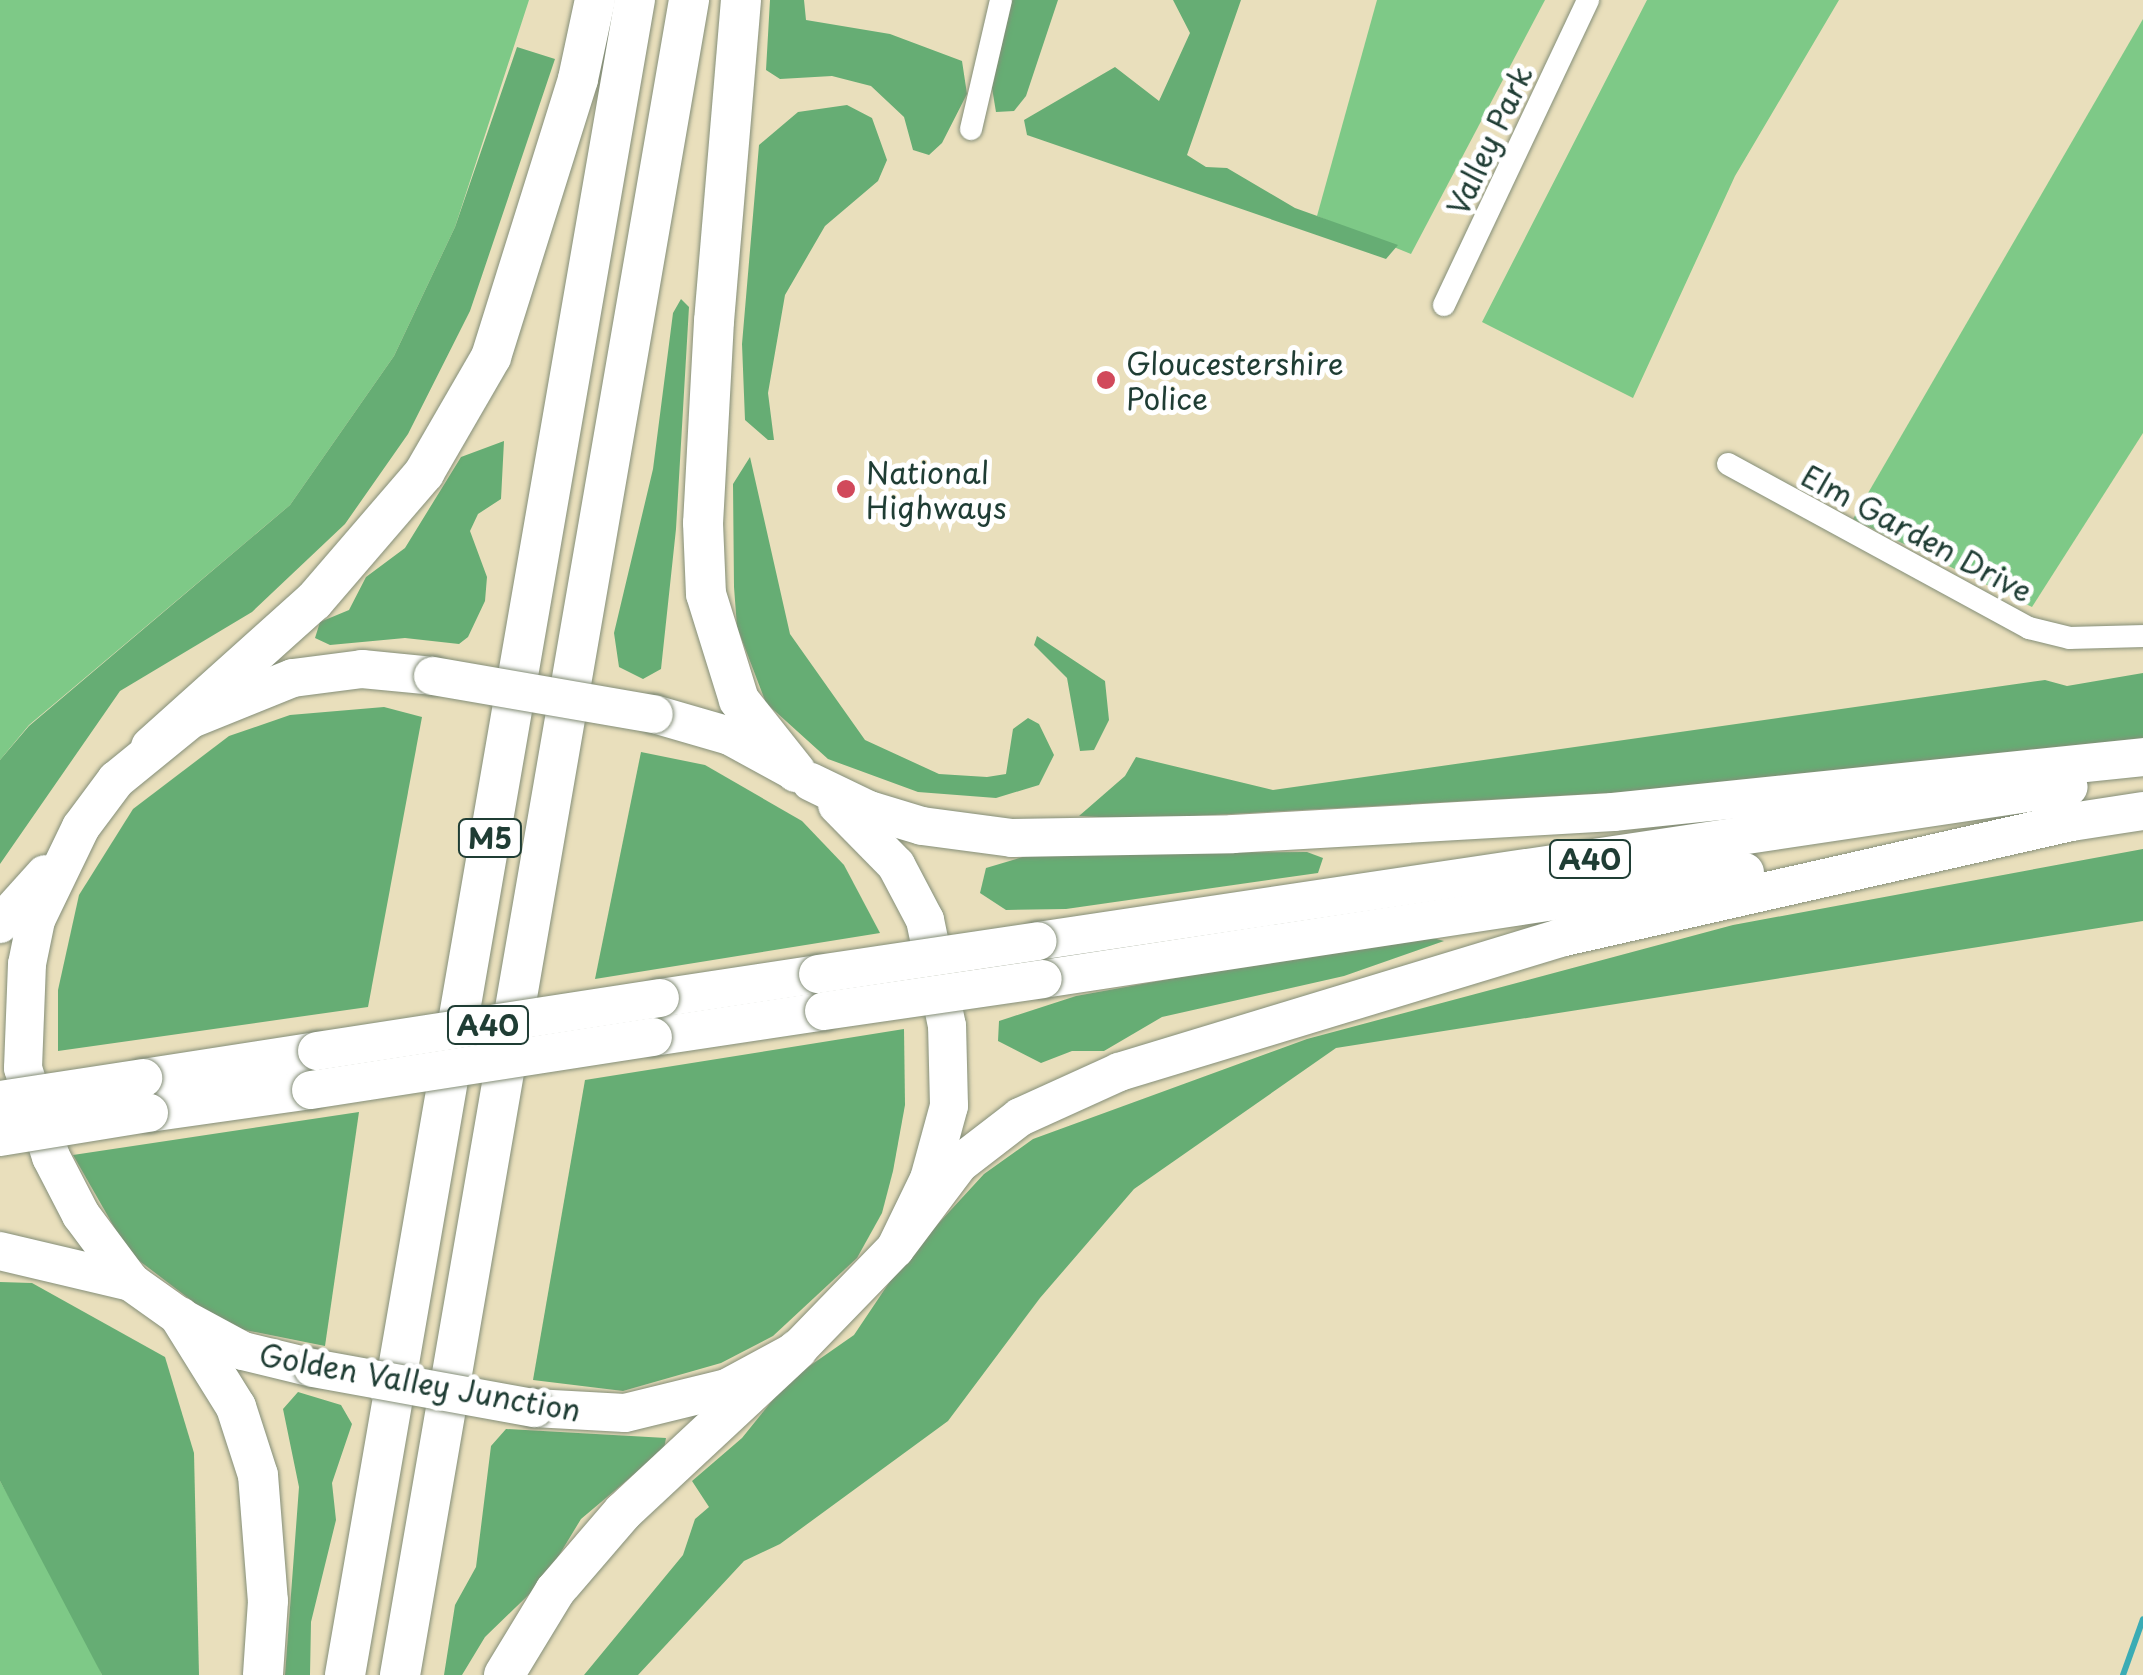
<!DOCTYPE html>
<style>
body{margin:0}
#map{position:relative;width:2143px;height:1675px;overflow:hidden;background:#e9dfbc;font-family:"Playpen Sans",sans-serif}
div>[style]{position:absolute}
.green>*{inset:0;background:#7ec987}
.forest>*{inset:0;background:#66ad74}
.stream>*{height:6px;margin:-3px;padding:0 3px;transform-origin:3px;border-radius:3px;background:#3aacb5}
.roads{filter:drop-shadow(0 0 2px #848e78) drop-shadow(0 0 2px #848e78)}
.minor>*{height:22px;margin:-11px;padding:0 11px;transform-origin:11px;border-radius:11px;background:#fff}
.trunk>*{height:38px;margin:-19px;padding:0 19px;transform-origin:19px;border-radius:19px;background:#fff}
.motorway>*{height:40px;margin:-20px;padding:0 20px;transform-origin:20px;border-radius:20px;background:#fff}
.bridges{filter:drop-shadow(0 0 2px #848e78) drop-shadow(0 0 2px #848e78)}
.trunk-bridge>*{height:38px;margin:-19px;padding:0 19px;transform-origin:19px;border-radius:19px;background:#fff}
.dots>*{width:28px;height:28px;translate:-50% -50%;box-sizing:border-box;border:5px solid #fff;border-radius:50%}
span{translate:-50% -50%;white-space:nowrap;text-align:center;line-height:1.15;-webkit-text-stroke:10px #fff;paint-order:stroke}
.shield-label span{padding:2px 8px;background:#fff;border:2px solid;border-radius:8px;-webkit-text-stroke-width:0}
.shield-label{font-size:28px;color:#1f3d34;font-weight:700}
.street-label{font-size:30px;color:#1f3d34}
.poi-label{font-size:30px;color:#1f3d34}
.left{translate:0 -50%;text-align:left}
</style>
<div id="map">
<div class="green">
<i style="clip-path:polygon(0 0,529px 0,455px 227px,394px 356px,290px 505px,29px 725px,0 760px)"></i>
<i style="clip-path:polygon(1377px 0,1545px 0,1411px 254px,1317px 216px)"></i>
<i style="clip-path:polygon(1647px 0,1839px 0,1735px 176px,1633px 398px,1482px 322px)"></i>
<i style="clip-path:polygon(2143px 19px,2143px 433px,2032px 607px,1853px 519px)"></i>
<i style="clip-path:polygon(0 1481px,71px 1607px,102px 1675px,0 1675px)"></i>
</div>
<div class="forest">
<i style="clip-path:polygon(770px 0,804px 0,806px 20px,890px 34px,962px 61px,967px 94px,942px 143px,929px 155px,913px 150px,904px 117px,871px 86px,832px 76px,780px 79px,766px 70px)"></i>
<i style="clip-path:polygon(1007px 0,1058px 0,1026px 96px,1014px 111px,996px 112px,989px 70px)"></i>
<i style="clip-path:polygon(1173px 0,1241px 0,1187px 155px,1206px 167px,1227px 168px,1295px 208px,1398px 245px,1386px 259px,1027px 135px,1024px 120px,1115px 67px,1159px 101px,1190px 33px)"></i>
<i style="clip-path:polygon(517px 47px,555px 59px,470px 311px,408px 434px,345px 524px,252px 612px,120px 691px,0 864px,0 760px,29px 726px,290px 505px,394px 356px,455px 227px)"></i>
<i style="clip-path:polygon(847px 105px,872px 118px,887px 160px,878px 181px,825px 226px,785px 295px,768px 393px,774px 440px,768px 440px,745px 420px,742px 344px,759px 145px,798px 112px)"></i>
<i style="clip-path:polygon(681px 299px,689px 307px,676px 529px,661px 669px,643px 679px,619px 667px,614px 633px,653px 469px,673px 313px)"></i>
<i style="clip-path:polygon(504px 441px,501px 499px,478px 514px,470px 531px,487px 577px,485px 601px,468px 637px,459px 644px,405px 638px,330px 645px,315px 638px,320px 622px,349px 610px,366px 577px,405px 548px,461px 457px)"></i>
<i style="clip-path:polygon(750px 457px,790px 634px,865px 740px,939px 774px,987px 777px,1006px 774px,1013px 729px,1028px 718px,1039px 724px,1054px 755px,1039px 785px,996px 798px,918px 792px,828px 759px,766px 703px,737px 627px,734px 587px,733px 484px)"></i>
<i style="clip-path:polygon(1037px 636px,1105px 681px,1109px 720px,1094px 750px,1080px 751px,1067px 678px,1034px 645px)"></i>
<i style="clip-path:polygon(2143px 673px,2143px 741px,1755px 785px,1140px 819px,1079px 816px,1125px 776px,1136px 757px,1273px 790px,2045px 680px,2067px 686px)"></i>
<i style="clip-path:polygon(384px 707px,422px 717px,368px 1007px,58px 1051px,58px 990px,79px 895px,133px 809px,229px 736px,290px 715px)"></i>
<i style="clip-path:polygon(641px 752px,705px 765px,802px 821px,844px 865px,880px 933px,595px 979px)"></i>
<i style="clip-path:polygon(2143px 849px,2143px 921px,1336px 1048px,1134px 1189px,1040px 1298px,948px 1421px,780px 1544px,744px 1561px,638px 1675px,584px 1675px,683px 1555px,695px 1519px,709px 1507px,692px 1481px,742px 1438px,788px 1381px,854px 1335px,903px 1262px,984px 1174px,1033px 1139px,1307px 1039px,1733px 925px)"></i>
<i style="clip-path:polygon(1307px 852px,1323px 858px,1318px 873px,1066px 909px,1006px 910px,980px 893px,986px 868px,1036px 853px)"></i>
<i style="clip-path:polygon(1418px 934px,1444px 941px,1344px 976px,1162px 1017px,1104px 1051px,1072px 1051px,1041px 1063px,998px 1041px,999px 1021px,1076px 996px)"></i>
<i style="clip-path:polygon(904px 1029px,905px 1105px,893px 1171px,882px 1213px,857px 1258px,773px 1336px,721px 1363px,623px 1391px,533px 1380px,585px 1080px)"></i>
<i style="clip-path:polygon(359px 1112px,325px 1346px,225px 1326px,129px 1253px,73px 1155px)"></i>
<i style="clip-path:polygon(0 1282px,32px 1283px,165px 1357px,194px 1453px,199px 1675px,102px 1675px,0 1481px)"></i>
<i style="clip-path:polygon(298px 1392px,341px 1405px,352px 1424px,332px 1483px,336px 1520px,311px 1622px,310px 1675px,285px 1675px,299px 1487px,283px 1409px)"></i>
<i style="clip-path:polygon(506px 1429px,666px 1438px,664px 1449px,581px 1519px,544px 1580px,485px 1637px,462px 1675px,444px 1675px,455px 1605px,476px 1567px,491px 1446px)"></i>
</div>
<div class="stream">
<i style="left:2123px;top:1675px;width:59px;rotate:-70.3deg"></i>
</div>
<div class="roads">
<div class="minor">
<i style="left:971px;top:129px;width:132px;rotate:-76.9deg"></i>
<i style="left:1444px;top:305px;width:337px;rotate:-64.7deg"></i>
<i style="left:1728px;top:464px;width:343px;rotate:28.6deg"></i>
<i style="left:2029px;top:628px;width:42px;rotate:13.7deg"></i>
<i style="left:2070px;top:638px;width:73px;rotate:-1.6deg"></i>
</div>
<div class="trunk">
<i style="left:654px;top:714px;width:79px;rotate:16.1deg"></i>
<i style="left:730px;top:736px;width:73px;rotate:28.7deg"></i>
<i style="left:811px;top:782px;width:64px;rotate:25.8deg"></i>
<i style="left:869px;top:810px;width:55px;rotate:16.8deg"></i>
<i style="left:922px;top:826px;width:91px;rotate:7.6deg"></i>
<i style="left:1012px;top:838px;width:221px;rotate:-1deg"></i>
<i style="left:1233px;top:834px;width:381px;rotate:-3.3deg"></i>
<i style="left:1613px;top:812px;width:533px;rotate:-5.92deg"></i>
<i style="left:2052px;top:825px;width:92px;rotate:-8.7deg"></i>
<i style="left:0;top:924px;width:67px;rotate:-48deg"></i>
<i style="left:1038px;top:941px;width:1042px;rotate:-8.5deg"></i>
<i style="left:1043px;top:979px;width:710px;rotate:-8.67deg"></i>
<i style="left:660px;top:998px;width:160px;rotate:-8.6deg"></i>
<i style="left:653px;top:1037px;width:173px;rotate:-8.6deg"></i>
<i style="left:143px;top:1078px;width:176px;rotate:-8.8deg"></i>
<i style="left:149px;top:1113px;width:164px;rotate:-8.1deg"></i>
<i style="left:895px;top:1249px;width:106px;rotate:-53deg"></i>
<i style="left:959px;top:1164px;width:77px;rotate:-37.6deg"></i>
<i style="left:1020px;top:1117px;width:109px;rotate:-24.4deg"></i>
<i style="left:1119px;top:1072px;width:461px;rotate:-16.9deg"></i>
<i style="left:1560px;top:938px;width:529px;rotate:-12.78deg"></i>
<i style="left:0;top:1251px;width:135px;rotate:13.3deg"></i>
<i style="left:313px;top:1368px;width:72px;rotate:-166.3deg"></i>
<i style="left:243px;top:1351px;width:72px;rotate:-151.6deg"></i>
<i style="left:180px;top:1317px;width:60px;rotate:-144.5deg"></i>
<i style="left:131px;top:1282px;width:84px;rotate:-126.7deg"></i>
<i style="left:81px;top:1215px;width:65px;rotate:-117.3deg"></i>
<i style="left:51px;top:1157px;width:93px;rotate:-107.5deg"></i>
<i style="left:23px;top:1068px;width:104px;rotate:-87.8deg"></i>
<i style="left:27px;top:964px;width:45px;rotate:-78.4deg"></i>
<i style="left:36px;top:920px;width:103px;rotate:-64.2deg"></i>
<i style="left:81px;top:827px;width:59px;rotate:-53.3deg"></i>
<i style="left:116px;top:780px;width:97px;rotate:-39.1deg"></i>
<i style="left:191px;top:719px;width:110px;rotate:-21.9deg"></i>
<i style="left:293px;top:678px;width:70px;rotate:-7.4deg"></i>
<i style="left:362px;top:669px;width:71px;rotate:5.6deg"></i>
<i style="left:534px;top:1408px;width:91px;rotate:3.1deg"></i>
<i style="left:625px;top:1413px;width:105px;rotate:-13.8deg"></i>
<i style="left:727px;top:1388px;width:80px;rotate:-28.5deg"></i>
<i style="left:797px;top:1350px;width:141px;rotate:-45.9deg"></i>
<i style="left:895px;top:1249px;width:78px;rotate:-64.1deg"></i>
<i style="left:929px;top:1179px;width:76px;rotate:-74.7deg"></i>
<i style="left:949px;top:1106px;width:80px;rotate:-91.4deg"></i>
<i style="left:947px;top:1026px;width:108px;rotate:-101.7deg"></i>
<i style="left:925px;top:920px;width:62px;rotate:-117.8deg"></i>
<i style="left:896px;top:865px;width:84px;rotate:-134.5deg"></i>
</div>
<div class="motorway">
<i style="left:741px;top:0;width:322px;rotate:94.8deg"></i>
<i style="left:714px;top:321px;width:202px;rotate:93.1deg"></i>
<i style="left:703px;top:523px;width:71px;rotate:87.6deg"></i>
<i style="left:706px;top:594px;width:111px;rotate:72.7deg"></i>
<i style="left:739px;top:700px;width:92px;rotate:51.6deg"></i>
<i style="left:151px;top:747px;width:219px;rotate:-41.9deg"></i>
<i style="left:314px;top:601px;width:169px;rotate:-49.3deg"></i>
<i style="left:424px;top:473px;width:134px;rotate:-60deg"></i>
<i style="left:491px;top:357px;width:291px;rotate:-72.6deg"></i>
<i style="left:578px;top:79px;width:81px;rotate:-77.9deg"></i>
<i style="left:180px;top:1317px;width:106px;rotate:58.1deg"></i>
<i style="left:236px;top:1407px;width:71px;rotate:72.1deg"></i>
<i style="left:258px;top:1475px;width:126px;rotate:85.5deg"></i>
<i style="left:268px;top:1601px;width:74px;rotate:93.9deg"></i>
<i style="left:345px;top:1675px;width:1700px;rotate:-80.18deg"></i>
<i style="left:400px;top:1675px;width:1700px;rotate:-80.21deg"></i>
<i style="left:504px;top:1675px;width:98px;rotate:-58.7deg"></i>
<i style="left:555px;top:1591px;width:104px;rotate:-49.3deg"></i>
<i style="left:623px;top:1512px;width:238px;rotate:-43deg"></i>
</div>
</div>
<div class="bridges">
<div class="trunk-bridge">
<i style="left:433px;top:676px;width:224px;rotate:9.8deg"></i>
<i style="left:818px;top:974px;width:222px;rotate:-8.5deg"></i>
<i style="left:824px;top:1011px;width:221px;rotate:-8.3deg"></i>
<i style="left:317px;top:1051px;width:347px;rotate:-8.8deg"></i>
<i style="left:311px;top:1090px;width:346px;rotate:-8.8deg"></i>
<i style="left:0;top:1100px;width:145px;rotate:-8.7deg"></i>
<i style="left:0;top:1137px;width:151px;rotate:-9.2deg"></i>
<i style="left:313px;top:1368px;width:225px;rotate:10.3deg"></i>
</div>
</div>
<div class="dots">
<i style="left:1106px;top:380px;background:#d1495b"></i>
<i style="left:846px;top:489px;background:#d1495b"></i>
</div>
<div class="shield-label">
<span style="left:490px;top:838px">M5</span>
<span style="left:1590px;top:859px">A40</span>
<span style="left:488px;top:1025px">A40</span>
</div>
<div class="street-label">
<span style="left:1489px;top:140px;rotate:-65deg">Valley Park</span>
<span style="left:1917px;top:533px;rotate:28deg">Elm Garden Drive</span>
<span style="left:420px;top:1382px;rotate:10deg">Golden Valley Junction</span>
</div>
<div class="poi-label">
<span class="left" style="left:1126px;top:380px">Gloucestershire<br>Police</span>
<span class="left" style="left:866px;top:489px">National<br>Highways</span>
</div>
</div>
